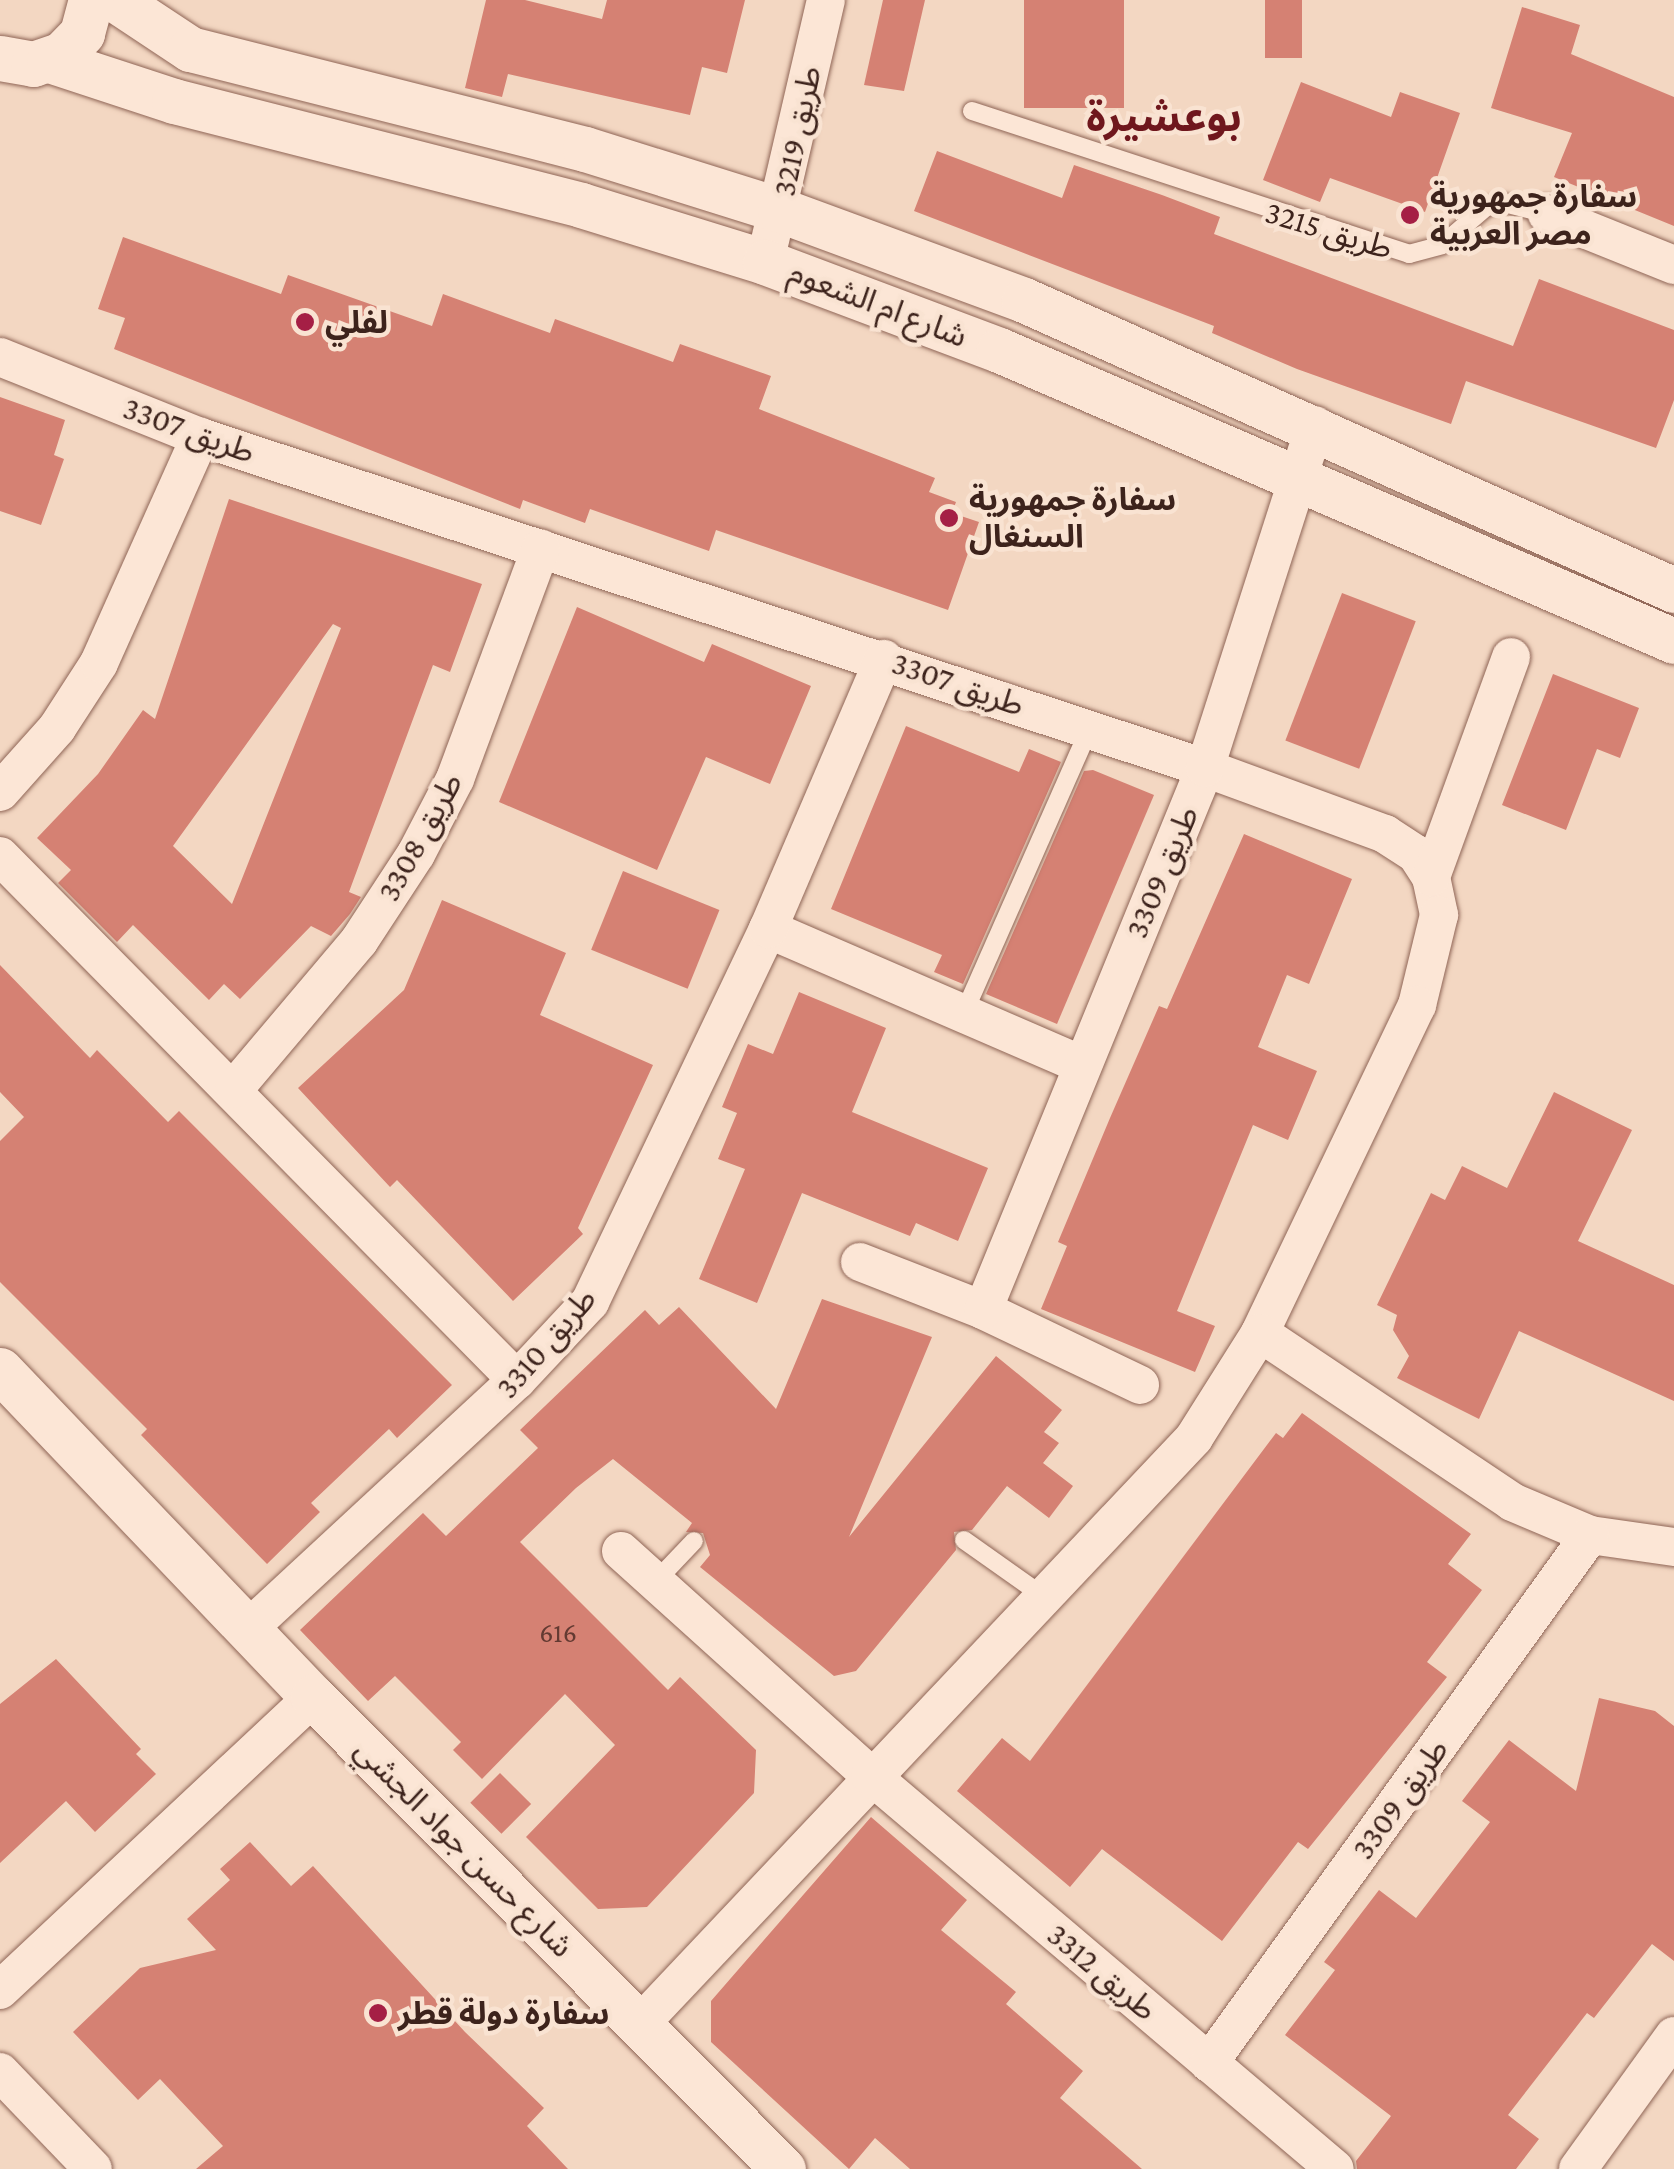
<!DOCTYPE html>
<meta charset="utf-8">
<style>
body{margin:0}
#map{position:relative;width:1674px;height:2169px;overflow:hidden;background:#f3d7c2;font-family:"Crimson Pro","Noto Sans Arabic",serif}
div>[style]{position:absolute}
.building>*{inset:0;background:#d58173;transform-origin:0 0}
.roads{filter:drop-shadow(0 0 2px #8f6556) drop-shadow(0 0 2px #8f6556)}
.service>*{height:18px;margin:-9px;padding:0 9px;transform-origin:9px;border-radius:9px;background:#fce6d6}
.minor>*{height:38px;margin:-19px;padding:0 19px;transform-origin:19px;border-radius:19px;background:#fce6d6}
.tertiary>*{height:45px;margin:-22.5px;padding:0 22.5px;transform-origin:22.5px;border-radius:22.5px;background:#fce6d6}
.dots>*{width:28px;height:28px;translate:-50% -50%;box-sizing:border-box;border:5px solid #f9e3d2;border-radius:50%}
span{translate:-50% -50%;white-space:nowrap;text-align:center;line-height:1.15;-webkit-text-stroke:9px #f9e3d2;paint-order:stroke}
.number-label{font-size:28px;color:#633a32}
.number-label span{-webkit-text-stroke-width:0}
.street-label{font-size:32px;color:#3d231c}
.poi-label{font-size:32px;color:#3d231c;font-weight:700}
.left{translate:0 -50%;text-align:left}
.district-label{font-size:42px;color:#6f171d;font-weight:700}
</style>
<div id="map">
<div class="building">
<i style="clip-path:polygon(486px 0,525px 0,602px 19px,607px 0,745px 0,727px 73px,702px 67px,690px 115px,508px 74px,502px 97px,465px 88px)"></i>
<i style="clip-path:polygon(883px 0,925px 0,904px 91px,864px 85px)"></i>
<i style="left:1024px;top:0;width:100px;height:108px"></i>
<i style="left:1265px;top:0;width:37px;height:58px"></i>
<i style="clip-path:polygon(1522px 7px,1580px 25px,1571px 54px,1674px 97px,1674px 226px,1554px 177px,1572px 133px,1491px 108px)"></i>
<i style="clip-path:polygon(1301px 82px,1391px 117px,1400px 92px,1460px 113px,1425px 212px,1330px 178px,1320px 202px,1263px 180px)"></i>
<i style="clip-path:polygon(937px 151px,1062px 198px,1074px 165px,1162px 195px,1220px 217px,1214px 234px,1513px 346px,1539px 279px,1674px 330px,1674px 400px,1656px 448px,1466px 381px,1451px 424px,1297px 369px,1212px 333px,1214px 326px,914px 211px)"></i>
<i style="clip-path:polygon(123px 237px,281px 294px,288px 275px,432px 326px,443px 294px,550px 333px,555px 319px,673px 362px,680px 344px,771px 376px,759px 409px,935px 478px,929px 492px,956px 502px,952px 513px,979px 522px,948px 610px,716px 530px,709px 551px,590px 509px,585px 523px,523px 500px,520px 509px,114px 349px,125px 318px,98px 309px)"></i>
<i style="clip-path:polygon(0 397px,65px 420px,54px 455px,64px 459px,41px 525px,0 511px)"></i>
<i style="clip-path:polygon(evenodd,229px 499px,482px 584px,450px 672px,433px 665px,349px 892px,361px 897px,350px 914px,331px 936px,311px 926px,240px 999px,224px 984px,209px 1000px,133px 925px,117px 942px,58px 883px,71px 870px,37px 838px,98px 774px,143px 710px,155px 719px,229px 499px,333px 624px,341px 628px,232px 904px,173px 846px,333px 624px)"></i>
<i style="left:1342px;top:593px;width:79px;height:158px;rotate:21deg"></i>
<i style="clip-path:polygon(577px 607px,704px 662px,712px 644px,811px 686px,770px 784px,706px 757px,657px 870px,499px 802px)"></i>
<i style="clip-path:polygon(1553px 674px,1639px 708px,1620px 758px,1597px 749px,1566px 830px,1502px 805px)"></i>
<i style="clip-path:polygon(906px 726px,1019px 772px,1029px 749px,1061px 762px,963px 984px,934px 972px,942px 955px,831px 909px)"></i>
<i style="clip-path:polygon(1093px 770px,1154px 795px,1057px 1024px,986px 994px,1084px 771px)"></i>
<i style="clip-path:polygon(1244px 834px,1352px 879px,1309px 984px,1287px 975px,1258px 1047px,1317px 1071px,1288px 1140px,1253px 1125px,1177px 1311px,1215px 1326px,1195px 1372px,1041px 1309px,1067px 1246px,1058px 1242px,1110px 1118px,1159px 1006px,1167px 1009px)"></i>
<i style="left:623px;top:871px;width:104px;height:85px;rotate:22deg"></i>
<i style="clip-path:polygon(442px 900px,566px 953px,540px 1015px,653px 1065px,578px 1228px,583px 1234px,513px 1301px,397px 1180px,390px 1187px,298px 1088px,404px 990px)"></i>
<i style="clip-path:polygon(0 965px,90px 1058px,97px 1050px,168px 1122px,179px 1111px,452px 1385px,397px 1438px,389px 1429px,311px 1503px,320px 1512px,267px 1564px,141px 1435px,147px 1429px,0 1282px,0 1141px,24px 1117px,0 1092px)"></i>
<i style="clip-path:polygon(799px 992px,886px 1028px,852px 1112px,988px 1168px,958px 1241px,916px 1223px,910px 1236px,802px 1193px,757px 1303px,699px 1279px,745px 1169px,718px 1159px,737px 1113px,722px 1107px,748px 1044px,773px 1054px)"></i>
<i style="clip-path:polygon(1554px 1092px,1632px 1130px,1578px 1241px,1674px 1285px,1674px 1401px,1519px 1331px,1479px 1419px,1397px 1378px,1409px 1356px,1393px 1330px,1397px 1315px,1377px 1305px,1431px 1193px,1445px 1200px,1462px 1166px,1507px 1188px)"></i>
<i style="clip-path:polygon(822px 1299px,932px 1337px,849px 1537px,996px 1356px,1062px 1410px,1044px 1432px,1059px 1443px,1043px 1463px,1073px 1486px,1049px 1518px,1007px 1486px,972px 1530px,954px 1532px,956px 1550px,856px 1671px,834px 1676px,700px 1567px,710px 1555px,703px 1533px,686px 1532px,692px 1523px,613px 1459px,576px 1488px,520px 1542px,668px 1690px,680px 1677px,756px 1750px,754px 1793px,647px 1907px,598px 1909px,526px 1837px,615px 1745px,565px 1694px,482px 1779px,453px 1750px,461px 1742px,395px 1676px,368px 1701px,300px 1630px,423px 1513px,446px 1536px,538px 1448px,520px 1430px,645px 1310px,659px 1325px,679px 1307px,776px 1409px)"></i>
<i style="clip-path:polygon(1302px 1413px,1471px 1534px,1448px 1564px,1482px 1590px,1427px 1662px,1447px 1677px,1308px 1849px,1298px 1842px,1222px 1941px,1102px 1849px,1070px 1887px,957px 1791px,1002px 1738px,1030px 1761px,1276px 1433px,1283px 1438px)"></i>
<i style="clip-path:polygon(56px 1659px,141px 1749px,136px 1754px,156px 1774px,95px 1832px,66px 1801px,0 1863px,0 1704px)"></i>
<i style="clip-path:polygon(1599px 1698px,1655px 1711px,1674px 1726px,1674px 1961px,1652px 1944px,1594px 2018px,1587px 2013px,1508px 2115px,1539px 2139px,1516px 2169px,1357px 2169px,1356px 2161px,1391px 2116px,1285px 2035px,1335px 1970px,1324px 1962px,1379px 1890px,1416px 1918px,1490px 1822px,1462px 1801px,1509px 1740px,1576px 1791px)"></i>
<i style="left:500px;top:1773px;width:44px;height:42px;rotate:45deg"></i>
<i style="clip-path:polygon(871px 1817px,967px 1900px,941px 1930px,1016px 1992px,1006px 2004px,1083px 2071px,1060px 2098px,1142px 2169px,910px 2169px,875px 2138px,849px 2169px,711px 2042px,711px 2001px)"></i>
<i style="clip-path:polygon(250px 1842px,291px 1886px,313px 1866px,465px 2032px,544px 2108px,527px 2126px,568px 2169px,196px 2169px,223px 2146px,160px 2079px,138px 2100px,73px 2032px,140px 1968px,216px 1950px,187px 1919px,230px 1880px,220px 1869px)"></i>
</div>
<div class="roads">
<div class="service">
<i style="left:972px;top:111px;width:460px;rotate:18.1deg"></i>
<i style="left:1409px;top:254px;width:34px;rotate:-15deg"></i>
<i style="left:1442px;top:245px;width:58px;rotate:-40.8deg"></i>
<i style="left:1486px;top:207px;width:18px;rotate:-13deg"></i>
<i style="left:1504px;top:203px;width:44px;rotate:14.3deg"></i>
<i style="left:964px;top:1013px;width:310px;rotate:-66.2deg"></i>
<i style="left:964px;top:1540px;width:97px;rotate:35.3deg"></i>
<i style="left:656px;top:1581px;width:55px;rotate:-46.5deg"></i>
</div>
<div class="minor">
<i style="left:1547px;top:214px;width:137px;rotate:21.9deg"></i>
<i style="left:765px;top:262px;width:269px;rotate:-76.9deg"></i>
<i style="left:0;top:357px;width:215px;rotate:21.8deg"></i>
<i style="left:200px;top:437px;width:1058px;rotate:18.23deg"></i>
<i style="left:1205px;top:768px;width:192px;rotate:20.1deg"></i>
<i style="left:1385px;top:834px;width:37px;rotate:33deg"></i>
<i style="left:1416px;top:854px;width:27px;rotate:57deg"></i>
<i style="left:1431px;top:877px;width:39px;rotate:78deg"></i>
<i style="left:1439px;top:915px;width:93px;rotate:103.7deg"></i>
<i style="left:1417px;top:1005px;width:364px;rotate:115.6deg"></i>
<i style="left:1260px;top:1333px;width:124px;rotate:122.2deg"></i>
<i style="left:1194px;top:1438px;width:806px;rotate:133.39deg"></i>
<i style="left:0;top:792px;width:86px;rotate:-48.3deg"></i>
<i style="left:57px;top:728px;width:77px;rotate:-57.1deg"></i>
<i style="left:99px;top:663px;width:248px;rotate:-65.9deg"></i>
<i style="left:0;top:856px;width:736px;rotate:45.39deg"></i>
<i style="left:1431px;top:877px;width:234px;rotate:-70deg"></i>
<i style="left:768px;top:929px;width:342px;rotate:23.4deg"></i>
<i style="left:234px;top:1089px;width:194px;rotate:-49.8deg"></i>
<i style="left:359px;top:941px;width:104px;rotate:-56.8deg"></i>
<i style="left:416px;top:854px;width:85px;rotate:-62.5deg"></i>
<i style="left:455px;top:779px;width:246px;rotate:-69.6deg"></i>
<i style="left:860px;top:1262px;width:132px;rotate:21.3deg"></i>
<i style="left:983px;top:1310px;width:174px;rotate:25.5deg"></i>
<i style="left:983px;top:1310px;width:586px;rotate:-67.73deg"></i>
<i style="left:1205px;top:768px;width:360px;rotate:-72.2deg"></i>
<i style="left:1260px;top:1333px;width:303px;rotate:33.8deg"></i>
<i style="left:1512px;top:1502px;width:85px;rotate:22.9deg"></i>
<i style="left:1590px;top:1535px;width:85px;rotate:8.1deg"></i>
<i style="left:621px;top:1551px;width:335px;rotate:42deg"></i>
<i style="left:870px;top:1775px;width:609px;rotate:40.28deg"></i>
<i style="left:249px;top:1628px;width:365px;rotate:-42.8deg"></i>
<i style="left:517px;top:1380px;width:107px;rotate:-46.9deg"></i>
<i style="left:590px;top:1302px;width:413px;rotate:-64.5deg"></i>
<i style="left:768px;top:929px;width:294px;rotate:-66.8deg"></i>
<i style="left:0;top:1990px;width:429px;rotate:-43.1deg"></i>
<i style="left:1209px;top:2063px;width:651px;rotate:-54.19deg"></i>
<i style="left:0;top:2072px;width:134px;rotate:46.2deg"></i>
<i style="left:1578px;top:2169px;width:164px;rotate:-54.2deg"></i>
</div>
<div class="tertiary">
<i style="left:116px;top:0;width:89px;rotate:33.5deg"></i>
<i style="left:190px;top:49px;width:407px;rotate:14.2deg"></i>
<i style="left:585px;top:149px;width:204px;rotate:17.4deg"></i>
<i style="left:780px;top:210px;width:260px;rotate:20.2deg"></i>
<i style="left:1024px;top:300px;width:712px;rotate:24.04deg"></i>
<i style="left:0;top:58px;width:34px;rotate:10deg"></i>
<i style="left:33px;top:64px;width:31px;rotate:-19deg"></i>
<i style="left:62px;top:54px;width:29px;rotate:-46deg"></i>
<i style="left:82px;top:33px;width:34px;rotate:-75deg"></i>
<i style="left:49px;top:60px;width:132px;rotate:18.2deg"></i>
<i style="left:174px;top:101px;width:420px;rotate:14.3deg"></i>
<i style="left:581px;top:205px;width:193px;rotate:17.2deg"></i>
<i style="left:765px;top:262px;width:250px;rotate:20.6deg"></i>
<i style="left:999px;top:350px;width:735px;rotate:23.32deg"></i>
<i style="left:0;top:1370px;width:453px;rotate:46.3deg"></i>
<i style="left:313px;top:1697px;width:666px;rotate:45.12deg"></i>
</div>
</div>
<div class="dots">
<i style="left:1410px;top:215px;background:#a51f45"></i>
<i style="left:305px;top:322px;background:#a51f45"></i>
<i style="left:949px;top:518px;background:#a51f45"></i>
<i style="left:378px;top:2013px;background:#a51f45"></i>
</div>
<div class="number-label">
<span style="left:558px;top:1633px">616</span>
</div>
<div class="street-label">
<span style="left:797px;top:131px;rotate:-78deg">طريق 3219</span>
<span style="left:1329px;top:230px;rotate:17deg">طريق 3215</span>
<span style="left:878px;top:304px;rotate:21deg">شارع ام الشعوم</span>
<span style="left:189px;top:430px;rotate:20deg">طريق 3307</span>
<span style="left:958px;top:684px;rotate:19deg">طريق 3307</span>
<span style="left:420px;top:837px;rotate:-61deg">طريق 3308</span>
<span style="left:1162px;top:872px;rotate:-67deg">طريق 3309</span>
<span style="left:546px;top:1343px;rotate:-49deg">طريق 3310</span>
<span style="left:1400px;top:1799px;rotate:-54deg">طريق 3309</span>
<span style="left:464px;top:1848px;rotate:45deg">شارع حسن جواد الجشي</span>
<span style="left:1102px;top:1972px;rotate:40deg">طريق 3312</span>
</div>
<div class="poi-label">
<span class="left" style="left:1430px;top:215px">سفارة جمهورية<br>مصر العربية</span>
<span class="left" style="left:325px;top:322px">لفلي</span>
<span class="left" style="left:969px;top:518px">سفارة جمهورية<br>السنغال</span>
<span class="left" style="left:398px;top:2013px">سفارة دولة قطر</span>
</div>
<div class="district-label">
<span style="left:1164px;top:117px">بوعشيرة</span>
</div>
</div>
